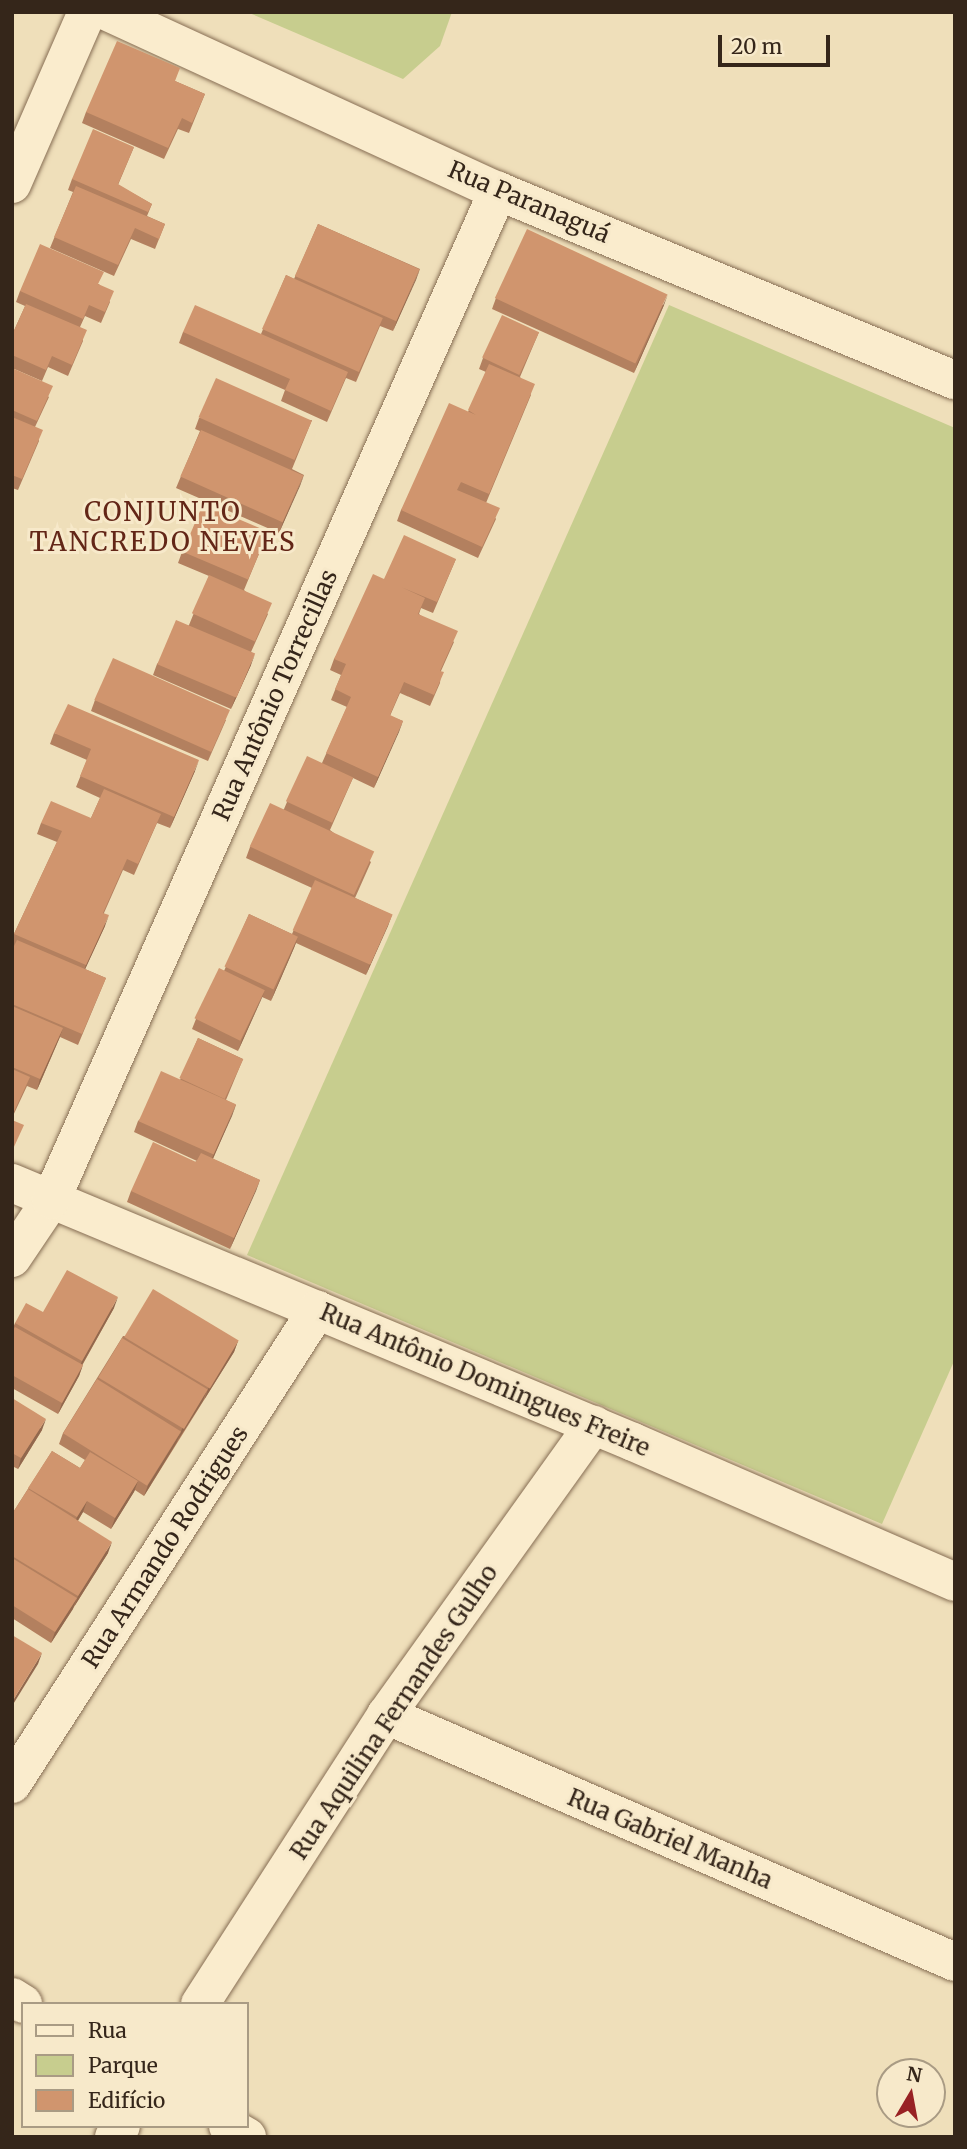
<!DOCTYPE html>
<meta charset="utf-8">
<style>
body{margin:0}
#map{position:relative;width:967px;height:2149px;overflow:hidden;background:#efdfba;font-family:Merriweather,serif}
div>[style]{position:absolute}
.green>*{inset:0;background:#c7cd8e}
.roads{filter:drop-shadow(0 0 2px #876e54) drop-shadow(0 0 2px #876e54)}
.street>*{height:38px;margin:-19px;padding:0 19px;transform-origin:19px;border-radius:19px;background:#faeccd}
.wall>*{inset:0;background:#b3805f}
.shaded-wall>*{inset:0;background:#92684d}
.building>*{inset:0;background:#d0956e;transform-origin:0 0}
span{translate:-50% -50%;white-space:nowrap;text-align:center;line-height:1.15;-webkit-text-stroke:6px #f7e9ca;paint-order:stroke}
.street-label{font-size:24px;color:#35261a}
.neighbourhood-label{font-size:26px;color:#632617;letter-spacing:2px}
.frame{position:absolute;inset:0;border:14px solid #35261a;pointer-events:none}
.legend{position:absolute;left:21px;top:2002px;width:228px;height:126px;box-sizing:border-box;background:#f7e9ca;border:2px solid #a99b84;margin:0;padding:9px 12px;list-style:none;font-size:21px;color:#35261a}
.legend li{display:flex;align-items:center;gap:14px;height:35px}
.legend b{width:35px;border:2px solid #a99b84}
.north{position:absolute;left:876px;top:2058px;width:70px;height:70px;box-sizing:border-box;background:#f7e9ca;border:2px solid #a99b84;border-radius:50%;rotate:10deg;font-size:19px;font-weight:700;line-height:28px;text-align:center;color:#35261a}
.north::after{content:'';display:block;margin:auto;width:24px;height:32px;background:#982124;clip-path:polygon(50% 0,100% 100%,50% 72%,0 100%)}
.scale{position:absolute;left:718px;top:35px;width:112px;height:32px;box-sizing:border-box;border:4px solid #35261a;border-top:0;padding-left:9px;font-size:21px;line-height:24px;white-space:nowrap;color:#35261a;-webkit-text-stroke:5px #f7e9ca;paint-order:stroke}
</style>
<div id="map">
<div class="green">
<i style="clip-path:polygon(247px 12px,452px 12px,440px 46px,403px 79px)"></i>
<i style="clip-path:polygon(669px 305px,955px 428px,955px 1359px,882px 1524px,247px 1255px)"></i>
</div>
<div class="roads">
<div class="street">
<i style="left:108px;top:12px;width:429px;rotate:24.7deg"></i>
<i style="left:498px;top:191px;width:495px;rotate:22.5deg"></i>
<i style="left:12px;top:184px;width:188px;rotate:-66.4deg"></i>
<i style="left:12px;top:1183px;width:673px;rotate:22.64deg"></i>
<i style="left:633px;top:1442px;width:351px;rotate:23.5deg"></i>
<i style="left:12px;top:1258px;width:70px;rotate:-56.1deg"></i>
<i style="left:51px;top:1200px;width:1104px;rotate:-66.11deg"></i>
<i style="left:386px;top:1715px;width:620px;rotate:23.47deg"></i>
<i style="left:12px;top:1784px;width:564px;rotate:-57.24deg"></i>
<i style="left:12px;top:1997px;width:13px;rotate:32deg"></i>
<i style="left:200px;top:2004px;width:344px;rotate:-57.2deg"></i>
<i style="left:386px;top:1715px;width:357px;rotate:-54.4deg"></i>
<i style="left:228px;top:2126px;width:22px;rotate:30deg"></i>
<i style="left:114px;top:2137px;width:13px;rotate:-58deg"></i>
</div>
</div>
<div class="wall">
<i style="clip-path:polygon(175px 81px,205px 94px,189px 133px,178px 129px,164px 159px,82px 123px,86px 112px)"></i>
<i style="clip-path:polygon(134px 147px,118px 185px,152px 204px,147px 216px,165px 224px,155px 249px,131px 239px,114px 276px,50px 248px,73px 192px,68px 190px,72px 179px)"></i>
<i style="clip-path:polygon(318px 224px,420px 269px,393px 331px,380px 326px,356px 382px,346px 378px,327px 422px,281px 401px,285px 390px,179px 343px,183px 332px,261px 334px,286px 275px,294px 279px)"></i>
<i style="clip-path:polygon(99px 284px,110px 302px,101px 323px,85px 316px,80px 327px,83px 341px,68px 376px,48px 367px,42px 381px,12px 368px,12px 335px,25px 306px,16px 302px,20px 291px)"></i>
<i style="clip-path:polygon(496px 298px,664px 305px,634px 373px,492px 309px)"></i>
<i style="clip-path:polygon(539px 332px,520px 377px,531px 395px,486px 503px,496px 519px,478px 558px,397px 521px,401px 510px,468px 412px,486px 372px,479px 369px,483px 358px)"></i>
<i style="clip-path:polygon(12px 368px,49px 397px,35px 427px,39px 441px,18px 490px,12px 488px)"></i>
<i style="clip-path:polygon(199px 418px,312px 420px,292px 469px,304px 475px,279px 533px,176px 488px,200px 431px,195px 429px)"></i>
<i style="clip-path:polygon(268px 532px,244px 590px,268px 614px,251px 652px,251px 665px,231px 709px,153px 675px,157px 664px,189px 625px,209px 576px,178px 563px,182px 552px)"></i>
<i style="clip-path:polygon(456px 559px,433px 613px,421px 608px,419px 614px,454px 642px,441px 671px,440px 683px,430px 706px,400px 693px,390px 716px,403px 721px,374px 788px,353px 778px,330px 830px,371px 862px,355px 898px,392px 915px,366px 975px,296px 943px,271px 1001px,262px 997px,238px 1051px,192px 1029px,196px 1019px,224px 971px,249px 914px,292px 934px,312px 888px,246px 858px,250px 847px,284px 809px,287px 802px,322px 763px,347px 707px,331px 700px,341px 675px,330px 670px,334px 659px,384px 579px)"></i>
<i style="clip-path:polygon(95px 700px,226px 720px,208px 761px,91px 711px)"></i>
<i style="clip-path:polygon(54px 733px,195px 771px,170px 828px,157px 823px,134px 875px,123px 870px,104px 913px,105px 926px,85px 969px,106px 978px,78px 1045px,60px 1037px,37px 1090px,27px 1086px,12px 1118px,12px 950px,14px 947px,12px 946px,12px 938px,57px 842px,37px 834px,41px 823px,91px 818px,100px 798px,76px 787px,87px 760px,50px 744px)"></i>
<i style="clip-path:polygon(198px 1038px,243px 1059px,226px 1100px,236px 1105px,213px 1159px,260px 1180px,230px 1249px,127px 1202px,131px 1191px,197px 1161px,134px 1132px,138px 1121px,180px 1080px)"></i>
<i style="clip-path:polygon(114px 1308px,83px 1364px,79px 1376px,58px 1414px,12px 1388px,12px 1330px,15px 1323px,43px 1312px)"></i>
<i style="clip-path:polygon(123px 1336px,238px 1341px,234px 1352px,144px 1496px,135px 1490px,111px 1529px,83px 1512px,78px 1521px,108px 1553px,51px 1643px,12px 1618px,12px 1514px,52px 1451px,80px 1468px,85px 1460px,59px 1444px,63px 1433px)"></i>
<i style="clip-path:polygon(12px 1398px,42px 1430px,18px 1469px,12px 1466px)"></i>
</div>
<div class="shaded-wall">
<i style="clip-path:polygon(420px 269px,416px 280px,393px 331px,397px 320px)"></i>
<i style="clip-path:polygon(668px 294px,664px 305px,634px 373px,638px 362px)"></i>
<i style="clip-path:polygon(304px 475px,300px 486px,279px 533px,283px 522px)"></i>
<i style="clip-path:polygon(255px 654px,251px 665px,231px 709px,235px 698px)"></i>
<i style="clip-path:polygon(403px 721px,399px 732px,374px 788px,378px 777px)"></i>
<i style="clip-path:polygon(199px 760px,195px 771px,170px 828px,174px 817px)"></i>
<i style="clip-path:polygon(109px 915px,105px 926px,82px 976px,86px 965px)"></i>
<i style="clip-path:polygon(392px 915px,388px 926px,366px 975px,370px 964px)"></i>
<i style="clip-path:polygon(298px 937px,294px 948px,271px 1001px,275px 990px)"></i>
<i style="clip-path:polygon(265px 990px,261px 1000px,238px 1051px,242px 1040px)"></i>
<i style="clip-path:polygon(63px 1028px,59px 1039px,37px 1090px,40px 1079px)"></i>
<i style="clip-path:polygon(236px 1105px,232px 1116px,209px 1167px,213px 1156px)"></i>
<i style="clip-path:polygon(260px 1180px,256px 1191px,230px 1249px,234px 1238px)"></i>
<i style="clip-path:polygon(118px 1297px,114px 1308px,78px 1372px,82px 1361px)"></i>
<i style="clip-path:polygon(238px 1341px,234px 1352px,204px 1400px,208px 1389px)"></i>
<i style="clip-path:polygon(83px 1365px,79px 1376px,58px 1414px,62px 1403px)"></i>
<i style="clip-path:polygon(207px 1390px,203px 1401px,178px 1440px,182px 1429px)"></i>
<i style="clip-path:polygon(46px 1419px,42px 1430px,18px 1469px,21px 1458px)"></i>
<i style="clip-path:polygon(181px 1432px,177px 1442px,144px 1496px,148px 1485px)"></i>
<i style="clip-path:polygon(138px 1481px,134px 1492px,111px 1529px,115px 1518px)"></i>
<i style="clip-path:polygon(87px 1501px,83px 1512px,73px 1528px,77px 1517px)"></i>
<i style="clip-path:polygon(112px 1542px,108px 1553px,74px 1607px,78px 1596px)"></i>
<i style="clip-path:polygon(77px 1598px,73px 1609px,51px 1643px,55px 1632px)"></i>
<i style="clip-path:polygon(42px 1653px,38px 1664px,12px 1706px,12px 1702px)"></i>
</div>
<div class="building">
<i style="clip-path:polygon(117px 41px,180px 68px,175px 81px,205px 94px,192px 123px,182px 118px,168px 148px,86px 112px)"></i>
<i style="clip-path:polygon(93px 129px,134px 147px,118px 184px,152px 204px,148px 212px,72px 179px)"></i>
<i style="clip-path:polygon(76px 186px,165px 224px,159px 239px,135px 228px,118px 265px,54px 237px)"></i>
<i style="left:318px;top:224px;width:111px;height:57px;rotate:24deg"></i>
<i style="left:527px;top:229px;width:155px;height:76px;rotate:25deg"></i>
<i style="clip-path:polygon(40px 244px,104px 272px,98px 284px,114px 291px,105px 312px,89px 305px,83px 319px,20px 291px)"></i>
<i style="left:286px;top:275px;width:106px;height:59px;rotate:24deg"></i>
<i style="clip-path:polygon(26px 304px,87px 330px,72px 365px,52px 356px,46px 370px,12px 355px,12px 335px)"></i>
<i style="clip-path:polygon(195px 305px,348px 372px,331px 411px,285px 390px,290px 379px,183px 332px)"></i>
<i style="left:502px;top:315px;width:41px;height:47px;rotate:25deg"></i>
<i style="clip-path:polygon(489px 364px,535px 384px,489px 494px,440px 473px,461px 482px,457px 490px,500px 508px,482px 547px,401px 510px,449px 403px,476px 415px,468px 410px)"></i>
<i style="clip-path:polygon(12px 368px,53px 386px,37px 421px,12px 410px)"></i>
<i style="left:216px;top:378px;width:105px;height:43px;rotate:24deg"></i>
<i style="clip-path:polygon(12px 417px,43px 430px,22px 479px,12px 475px)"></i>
<i style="left:201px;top:430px;width:112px;height:51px;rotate:24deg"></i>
<i style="left:203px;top:504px;width:71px;height:52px;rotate:23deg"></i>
<i style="clip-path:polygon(404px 535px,456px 559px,437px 602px,401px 587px,425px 598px,418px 614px,458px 631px,440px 671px,444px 672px,434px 695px,404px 682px,390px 715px,403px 721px,378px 777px,326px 753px,351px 697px,335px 689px,346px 664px,334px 659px,373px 574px,384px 579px)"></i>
<i style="left:209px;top:575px;width:69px;height:42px;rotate:24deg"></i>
<i style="left:176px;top:620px;width:86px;height:48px;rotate:23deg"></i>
<i style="left:113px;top:658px;width:128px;height:46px;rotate:24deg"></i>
<i style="clip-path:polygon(68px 704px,199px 760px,174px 817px,80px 776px,91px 749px,54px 733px)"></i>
<i style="left:307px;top:756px;width:51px;height:50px;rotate:25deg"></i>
<i style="clip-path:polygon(104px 789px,161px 814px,138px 864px,127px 859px,103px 913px,109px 915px,86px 965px,14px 934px,62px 831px,41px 823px,51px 801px,91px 818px)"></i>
<i style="left:270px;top:803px;width:115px;height:48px;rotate:25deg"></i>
<i style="left:315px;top:880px;width:85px;height:55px;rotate:24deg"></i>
<i style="left:249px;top:914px;width:54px;height:58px;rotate:25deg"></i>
<i style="clip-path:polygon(17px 940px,106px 978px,82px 1034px,12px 1004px,12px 950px)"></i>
<i style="left:219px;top:968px;width:51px;height:56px;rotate:26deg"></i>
<i style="clip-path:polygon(12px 1006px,63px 1028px,40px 1079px,12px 1067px)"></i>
<i style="left:198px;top:1038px;width:50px;height:44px;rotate:25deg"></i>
<i style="clip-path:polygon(12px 1069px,30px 1077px,12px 1116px)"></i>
<i style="left:161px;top:1071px;width:82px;height:55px;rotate:24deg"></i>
<i style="clip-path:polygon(12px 1120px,24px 1125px,13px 1149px,12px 1149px)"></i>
<i style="clip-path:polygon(153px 1142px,196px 1162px,201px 1153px,260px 1180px,234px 1238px,131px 1191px)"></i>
<i style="clip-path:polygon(67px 1270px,118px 1297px,82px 1361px,15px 1323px,26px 1303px,43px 1312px)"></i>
<i style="left:153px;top:1289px;width:100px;height:56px;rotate:31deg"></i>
<i style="clip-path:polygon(15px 1327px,83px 1365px,62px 1403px,12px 1375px,12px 1331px)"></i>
<i style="left:122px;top:1338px;width:100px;height:46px;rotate:31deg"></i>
<i style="left:97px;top:1379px;width:99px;height:64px;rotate:32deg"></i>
<i style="clip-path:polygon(12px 1398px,46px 1419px,21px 1458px,12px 1453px)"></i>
<i style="clip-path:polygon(52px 1451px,80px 1468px,90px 1452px,138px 1481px,115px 1518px,87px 1501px,77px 1517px,28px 1488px)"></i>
<i style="clip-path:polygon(28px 1489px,112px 1542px,78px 1596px,12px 1556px,12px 1514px)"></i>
<i style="clip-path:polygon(12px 1558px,77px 1598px,55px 1632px,12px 1605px)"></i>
<i style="clip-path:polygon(12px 1635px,42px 1653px,12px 1702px)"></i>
</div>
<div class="street-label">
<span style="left:529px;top:202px;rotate:23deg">Rua Paranaguá</span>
<span style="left:275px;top:695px;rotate:-66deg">Rua Antônio Torrecillas</span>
<span style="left:485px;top:1380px;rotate:23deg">Rua Antônio Domingues Freire</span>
<span style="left:165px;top:1547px;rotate:-57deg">Rua Armando Rodrigues</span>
<span style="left:394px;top:1712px;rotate:-56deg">Rua Aquilina Fernandes Gulho</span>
<span style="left:670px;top:1839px;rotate:23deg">Rua Gabriel Manha</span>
</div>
<div class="neighbourhood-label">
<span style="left:163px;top:527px">CONJUNTO<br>TANCREDO NEVES</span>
</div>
<div class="frame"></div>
<ul class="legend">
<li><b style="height:9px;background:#faeccd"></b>Rua</li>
<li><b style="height:19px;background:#c7cd8e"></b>Parque</li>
<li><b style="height:19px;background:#d0956e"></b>Edifício</li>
</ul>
<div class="north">N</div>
<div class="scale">20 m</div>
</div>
